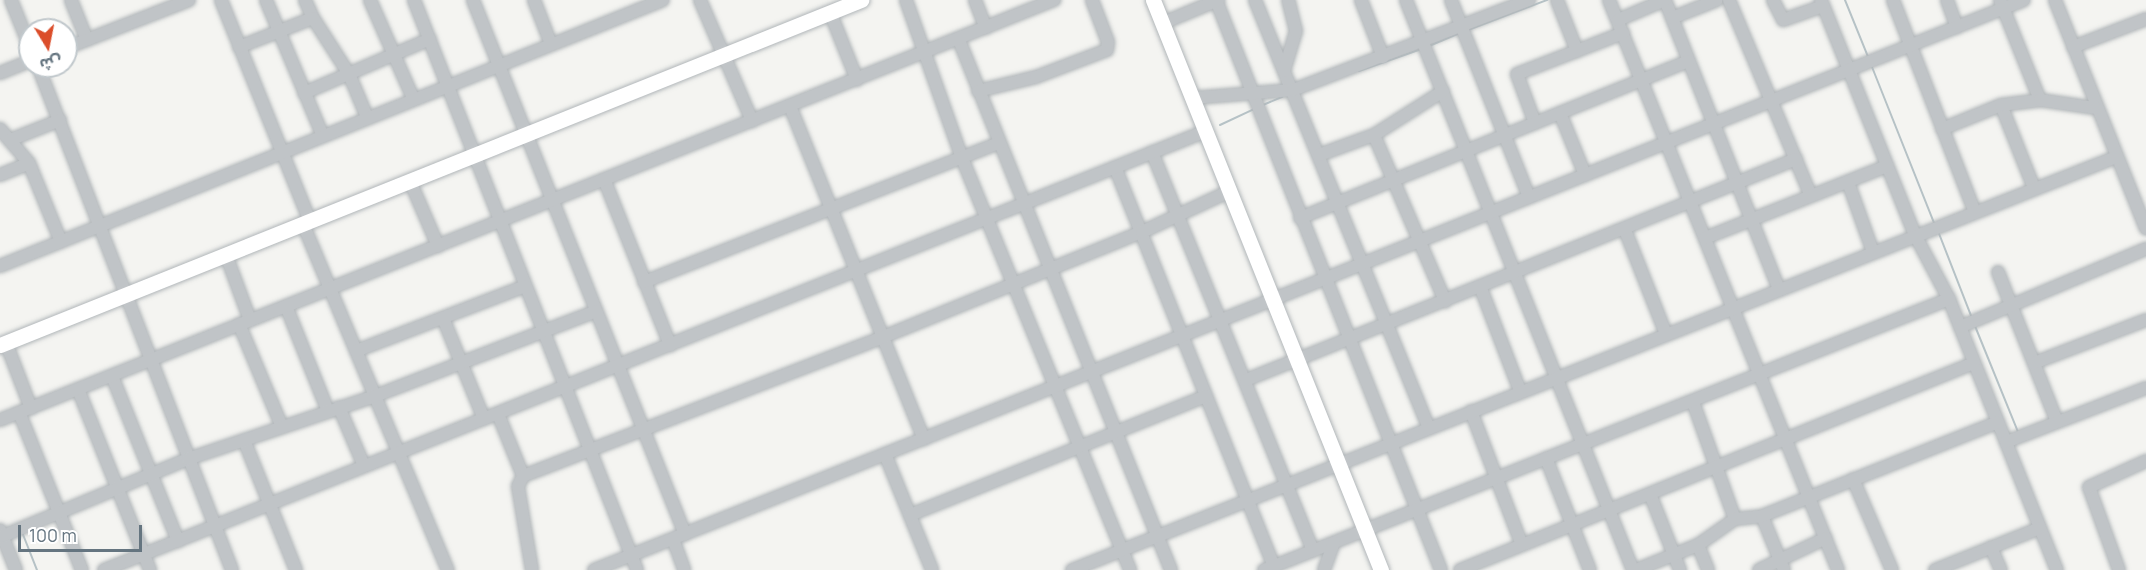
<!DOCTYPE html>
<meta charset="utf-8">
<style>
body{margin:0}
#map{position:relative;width:2146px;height:570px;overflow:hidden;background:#f4f4f1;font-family:Manrope,"Noto Sans Arabic",sans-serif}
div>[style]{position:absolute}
.stream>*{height:2px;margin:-1px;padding:0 1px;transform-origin:1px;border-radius:1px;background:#b6c2c6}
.roads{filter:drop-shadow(0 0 2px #b1b6b9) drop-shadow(0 0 2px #b1b6b9)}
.minor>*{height:12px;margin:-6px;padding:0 6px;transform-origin:6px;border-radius:6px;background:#c0c4c7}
.major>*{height:15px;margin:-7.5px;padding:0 7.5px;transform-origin:7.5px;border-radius:7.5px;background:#fff}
span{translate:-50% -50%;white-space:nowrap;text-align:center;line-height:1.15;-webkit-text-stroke:6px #fff;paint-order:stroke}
.north{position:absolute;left:18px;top:18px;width:60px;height:60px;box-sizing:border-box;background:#fff;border:2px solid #c1c8cc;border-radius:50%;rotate:170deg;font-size:16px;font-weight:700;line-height:24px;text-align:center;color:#657580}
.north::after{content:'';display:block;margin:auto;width:21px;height:27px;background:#db4d2a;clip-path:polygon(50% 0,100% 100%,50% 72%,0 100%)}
.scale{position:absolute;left:18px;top:525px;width:124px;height:27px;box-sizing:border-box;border:3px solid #657580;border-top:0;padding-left:8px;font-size:18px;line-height:21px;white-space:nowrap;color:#657580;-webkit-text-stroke:4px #fff;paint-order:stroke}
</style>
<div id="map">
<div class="stream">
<i style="left:1845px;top:0;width:64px;rotate:67.9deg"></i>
<i style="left:1468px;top:30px;width:85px;rotate:-20.8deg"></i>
<i style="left:1429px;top:46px;width:34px;rotate:-23deg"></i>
<i style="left:1872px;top:67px;width:168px;rotate:68.3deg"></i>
<i style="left:1359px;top:71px;width:66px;rotate:-19.5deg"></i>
<i style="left:1263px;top:105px;width:21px;rotate:-23deg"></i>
<i style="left:1220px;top:125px;width:38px;rotate:-25deg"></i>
<i style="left:1938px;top:231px;width:93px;rotate:68.7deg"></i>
<i style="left:1975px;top:326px;width:114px;rotate:67.9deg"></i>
<i style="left:22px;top:532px;width:41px;rotate:68.5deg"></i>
</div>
<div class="roads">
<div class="minor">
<i style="left:11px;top:0;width:51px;rotate:68deg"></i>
<i style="left:71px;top:0;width:43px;rotate:68.2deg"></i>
<i style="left:221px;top:0;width:238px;rotate:68.1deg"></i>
<i style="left:266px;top:0;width:145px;rotate:67.3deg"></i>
<i style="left:305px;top:0;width:20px;rotate:66deg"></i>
<i style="left:313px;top:18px;width:67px;rotate:57.3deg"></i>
<i style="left:349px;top:74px;width:47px;rotate:67.3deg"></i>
<i style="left:370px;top:0;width:107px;rotate:66.3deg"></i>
<i style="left:414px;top:0;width:612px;rotate:68.63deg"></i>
<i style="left:473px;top:0;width:575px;rotate:68.35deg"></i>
<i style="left:534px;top:0;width:47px;rotate:68.9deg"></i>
<i style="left:700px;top:0;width:132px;rotate:66.7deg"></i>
<i style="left:906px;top:0;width:168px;rotate:70.5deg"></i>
<i style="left:962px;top:158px;width:445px;rotate:67.8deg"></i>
<i style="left:975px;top:0;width:30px;rotate:69deg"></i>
<i style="left:1216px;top:0;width:613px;rotate:68.46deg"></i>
<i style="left:1255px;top:0;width:462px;rotate:67.9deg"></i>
<i style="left:1361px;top:0;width:61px;rotate:68.9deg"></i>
<i style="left:1406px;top:0;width:614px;rotate:68.29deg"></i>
<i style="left:1451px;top:0;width:212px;rotate:68.4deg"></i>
<i style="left:1557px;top:0;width:55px;rotate:68.6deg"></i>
<i style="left:1609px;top:0;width:614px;rotate:68.11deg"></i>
<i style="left:1665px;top:0;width:311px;rotate:68.5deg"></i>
<i style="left:1729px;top:0;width:212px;rotate:67.3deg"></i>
<i style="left:1773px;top:0;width:22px;rotate:63deg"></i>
<i style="left:1783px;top:20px;width:42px;rotate:-19.3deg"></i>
<i style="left:1821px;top:0;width:253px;rotate:68.2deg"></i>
<i style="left:1915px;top:235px;width:72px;rotate:62deg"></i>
<i style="left:1949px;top:299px;width:292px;rotate:68.3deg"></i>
<i style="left:1893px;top:0;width:227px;rotate:68.9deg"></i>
<i style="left:1947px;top:0;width:29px;rotate:70deg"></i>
<i style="left:2000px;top:0;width:108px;rotate:68.2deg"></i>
<i style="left:2055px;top:0;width:246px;rotate:68.3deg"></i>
<i style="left:830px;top:12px;width:73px;rotate:68.3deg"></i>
<i style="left:1672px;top:18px;width:48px;rotate:-21.8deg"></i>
<i style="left:1618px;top:20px;width:51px;rotate:-23.1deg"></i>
<i style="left:1163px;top:23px;width:60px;rotate:-22.7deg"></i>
<i style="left:959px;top:40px;width:571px;rotate:68.2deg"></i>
<i style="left:239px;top:47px;width:79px;rotate:-21.4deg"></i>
<i style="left:2073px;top:47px;width:78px;rotate:-21deg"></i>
<i style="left:66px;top:48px;width:132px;rotate:-21.3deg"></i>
<i style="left:38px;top:66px;width:540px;rotate:68.95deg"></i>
<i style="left:1284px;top:71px;width:42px;rotate:-73.3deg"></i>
<i style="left:1296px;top:31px;width:32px;rotate:-104deg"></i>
<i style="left:0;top:73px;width:32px;rotate:-22deg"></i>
<i style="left:978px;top:91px;width:60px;rotate:-13.6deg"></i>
<i style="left:1036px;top:77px;width:76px;rotate:-20.8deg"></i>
<i style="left:1107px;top:50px;width:8px;rotate:-83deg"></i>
<i style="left:1108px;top:42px;width:45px;rotate:-110.9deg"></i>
<i style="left:304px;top:93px;width:137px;rotate:-23.2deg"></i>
<i style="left:1193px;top:98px;width:100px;rotate:-4.6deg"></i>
<i style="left:1293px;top:90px;width:253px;rotate:-20.9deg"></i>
<i style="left:2001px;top:105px;width:89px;rotate:68.3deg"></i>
<i style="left:790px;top:106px;width:359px;rotate:68.1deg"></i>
<i style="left:1560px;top:113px;width:67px;rotate:68deg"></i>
<i style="left:1535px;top:123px;width:52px;rotate:-110.2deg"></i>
<i style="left:1517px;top:74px;width:114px;rotate:-21.1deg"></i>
<i style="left:0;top:129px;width:45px;rotate:49.5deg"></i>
<i style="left:29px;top:163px;width:85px;rotate:67.9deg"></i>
<i style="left:1942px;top:129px;width:64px;rotate:-22.1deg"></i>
<i style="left:2001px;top:105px;width:39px;rotate:-7deg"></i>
<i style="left:2040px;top:100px;width:56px;rotate:8.3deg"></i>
<i style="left:1374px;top:135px;width:181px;rotate:66.8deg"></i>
<i style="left:10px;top:140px;width:54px;rotate:-21.8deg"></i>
<i style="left:1152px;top:152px;width:430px;rotate:68deg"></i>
<i style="left:1319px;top:155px;width:59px;rotate:-20deg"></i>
<i style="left:1374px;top:135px;width:82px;rotate:-32.5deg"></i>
<i style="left:1115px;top:167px;width:430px;rotate:68.3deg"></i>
<i style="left:0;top:175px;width:31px;rotate:-22deg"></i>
<i style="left:604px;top:179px;width:179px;rotate:68.3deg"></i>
<i style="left:410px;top:181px;width:71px;rotate:66.7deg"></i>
<i style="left:1848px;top:182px;width:74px;rotate:70.3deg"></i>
<i style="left:1300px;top:218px;width:419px;rotate:-22deg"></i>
<i style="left:303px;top:224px;width:375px;rotate:67.3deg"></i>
<i style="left:1625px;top:230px;width:112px;rotate:68.5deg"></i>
<i style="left:1705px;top:238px;width:196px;rotate:-21.6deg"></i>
<i style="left:226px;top:255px;width:69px;rotate:69.7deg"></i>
<i style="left:0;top:266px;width:714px;rotate:-21.86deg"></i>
<i style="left:1998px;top:272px;width:161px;rotate:68.5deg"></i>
<i style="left:644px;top:282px;width:381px;rotate:-21.4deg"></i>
<i style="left:1480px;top:286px;width:112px;rotate:69.1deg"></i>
<i style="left:286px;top:306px;width:113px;rotate:68.2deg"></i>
<i style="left:443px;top:318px;width:109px;rotate:67.9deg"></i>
<i style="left:239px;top:324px;width:112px;rotate:67.3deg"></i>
<i style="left:1960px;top:327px;width:202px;rotate:-22.8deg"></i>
<i style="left:6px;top:343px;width:70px;rotate:69deg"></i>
<i style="left:356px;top:351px;width:181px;rotate:-21deg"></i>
<i style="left:2034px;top:363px;width:120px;rotate:-21deg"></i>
<i style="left:112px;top:376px;width:178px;rotate:68.2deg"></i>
<i style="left:1246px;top:380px;width:593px;rotate:-21.89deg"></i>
<i style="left:78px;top:389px;width:195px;rotate:68.3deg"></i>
<i style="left:1693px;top:402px;width:124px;rotate:70.3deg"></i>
<i style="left:339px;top:407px;width:64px;rotate:67deg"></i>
<i style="left:1471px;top:411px;width:143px;rotate:69.2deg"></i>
<i style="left:19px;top:412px;width:170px;rotate:68.3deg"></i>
<i style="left:498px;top:414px;width:67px;rotate:68deg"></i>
<i style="left:0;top:420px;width:1135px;rotate:-21.73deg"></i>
<i style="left:244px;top:440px;width:140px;rotate:68.2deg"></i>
<i style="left:2006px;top:442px;width:150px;rotate:-21.1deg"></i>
<i style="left:885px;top:454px;width:125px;rotate:67.9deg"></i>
<i style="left:1546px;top:458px;width:120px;rotate:68.6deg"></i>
<i style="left:1853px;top:479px;width:99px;rotate:66.8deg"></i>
<i style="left:1650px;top:494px;width:82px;rotate:68.5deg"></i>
<i style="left:910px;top:515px;width:319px;rotate:-21.9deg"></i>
<i style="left:1762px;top:516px;width:58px;rotate:67.8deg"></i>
<i style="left:0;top:530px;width:43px;rotate:68.2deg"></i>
<i style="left:3px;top:536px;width:200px;rotate:-22.6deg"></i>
<i style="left:188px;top:459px;width:197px;rotate:-18.6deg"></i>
<i style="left:375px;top:396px;width:237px;rotate:-21deg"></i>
<i style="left:673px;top:539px;width:33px;rotate:70deg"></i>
<i style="left:1698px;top:545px;width:27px;rotate:68deg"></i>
<i style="left:1991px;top:547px;width:25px;rotate:67deg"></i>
<i style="left:104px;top:570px;width:1186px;rotate:-21.72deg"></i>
<i style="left:532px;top:570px;width:85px;rotate:-99.5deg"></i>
<i style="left:518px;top:486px;width:11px;rotate:-63deg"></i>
<i style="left:523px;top:476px;width:386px;rotate:-21.1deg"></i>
<i style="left:883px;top:337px;width:279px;rotate:-22.1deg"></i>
<i style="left:1142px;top:232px;width:97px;rotate:-25deg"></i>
<i style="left:594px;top:570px;width:1539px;rotate:-21.73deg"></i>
<i style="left:1072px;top:570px;width:1123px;rotate:-21.58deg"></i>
<i style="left:1264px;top:570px;width:737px;rotate:-21.58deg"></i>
<i style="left:1324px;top:570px;width:29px;rotate:-70deg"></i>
<i style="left:1460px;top:570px;width:554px;rotate:-21.94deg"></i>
<i style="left:1636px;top:570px;width:67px;rotate:-22deg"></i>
<i style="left:1698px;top:545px;width:45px;rotate:-35.1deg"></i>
<i style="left:1735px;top:519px;width:27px;rotate:-6deg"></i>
<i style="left:1762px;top:516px;width:254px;rotate:-21.7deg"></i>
<i style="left:1759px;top:570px;width:74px;rotate:-25.5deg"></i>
<i style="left:1935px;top:570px;width:113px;rotate:-21.8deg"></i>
<i style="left:2119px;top:570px;width:88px;rotate:-109.9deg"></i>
<i style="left:2089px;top:487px;width:63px;rotate:-24.5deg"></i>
</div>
<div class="major">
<i style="left:1153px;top:0;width:614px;rotate:68.2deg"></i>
<i style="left:0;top:345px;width:928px;rotate:-21.84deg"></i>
</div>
</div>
<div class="north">ش</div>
<div class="scale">100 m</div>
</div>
